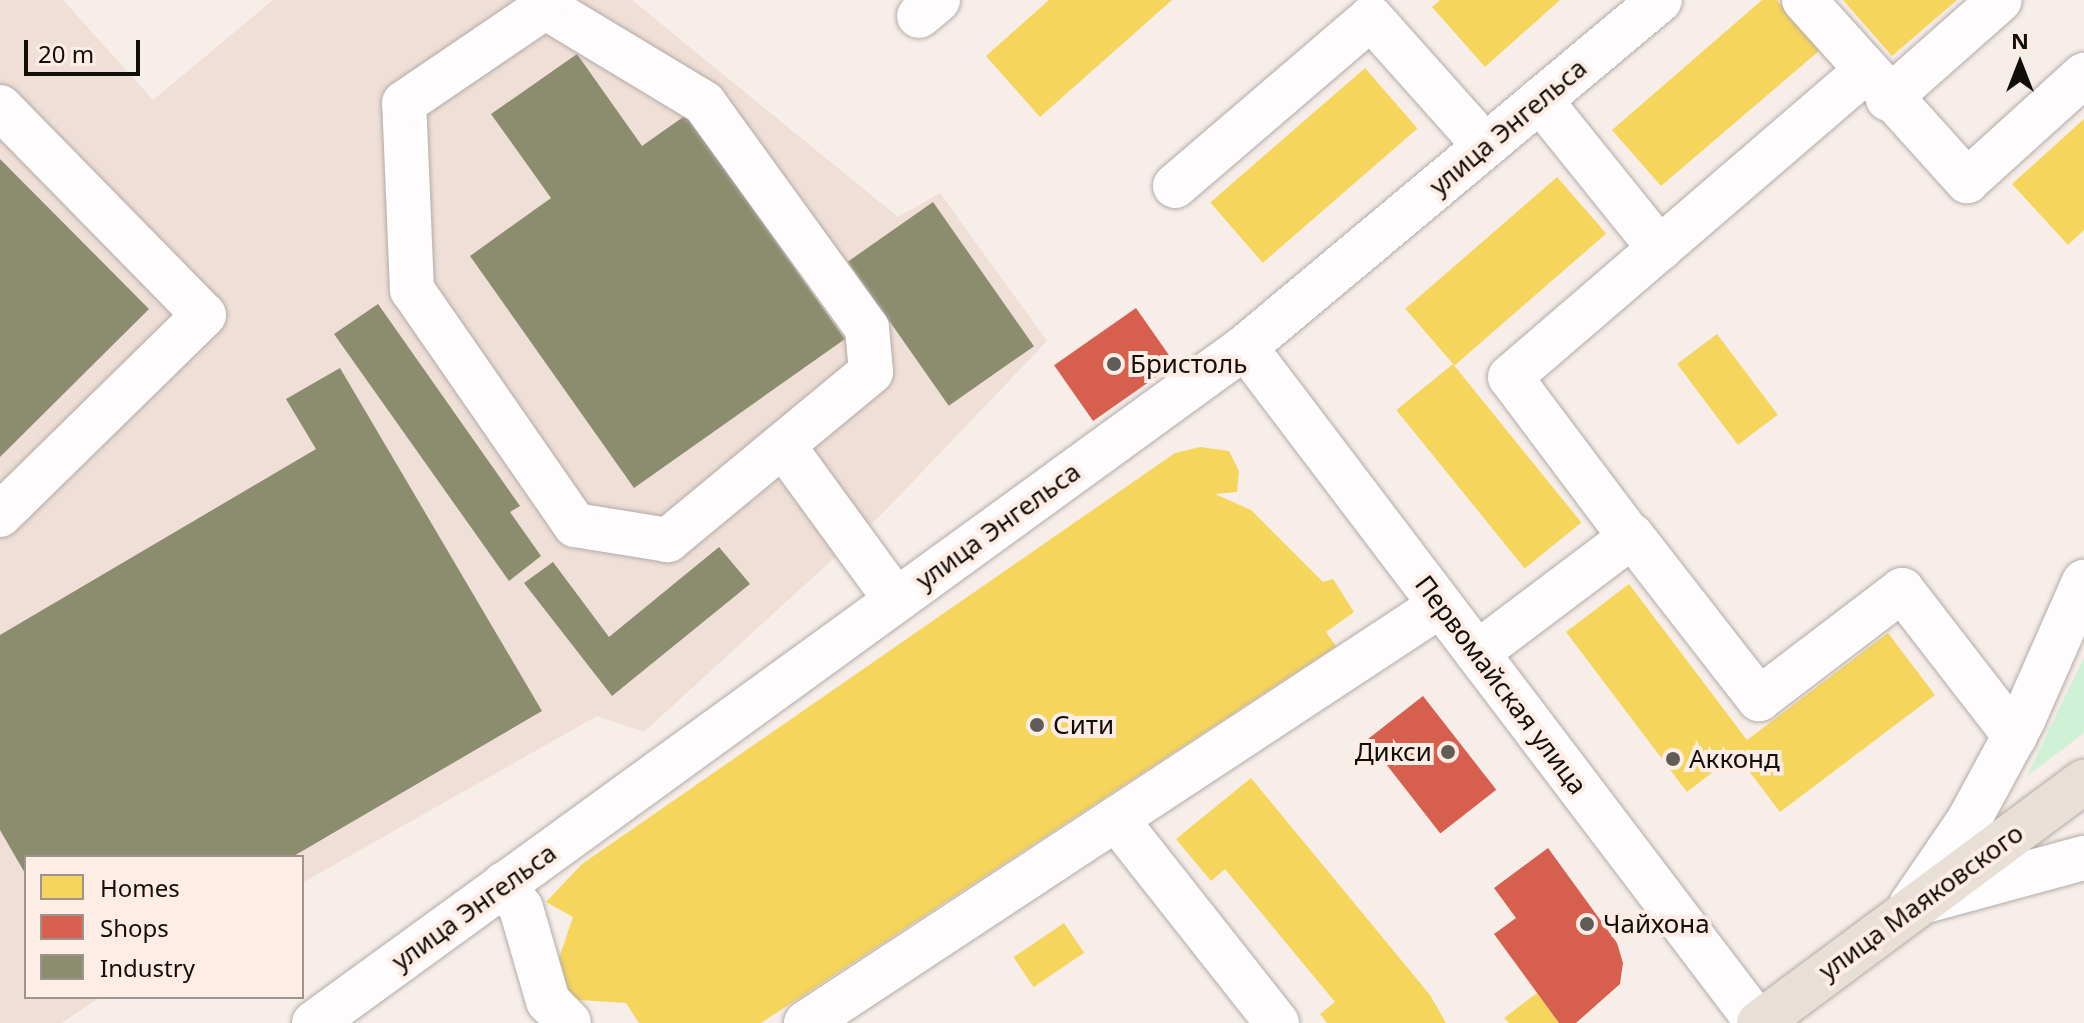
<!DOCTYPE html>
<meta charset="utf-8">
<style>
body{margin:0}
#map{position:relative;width:2084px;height:1023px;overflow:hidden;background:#f7eeea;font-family:"Noto Sans",sans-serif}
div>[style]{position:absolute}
.built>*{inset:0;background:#f0dfd6}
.green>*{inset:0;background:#cff2d7}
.homes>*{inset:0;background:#f6d55c;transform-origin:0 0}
.shops>*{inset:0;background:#d6604d;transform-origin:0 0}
.industry>*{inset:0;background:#8c8c6e;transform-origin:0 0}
.roads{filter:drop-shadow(0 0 2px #b2aba7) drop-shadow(0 0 2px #b2aba7)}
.minor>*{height:44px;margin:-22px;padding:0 22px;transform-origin:22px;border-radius:22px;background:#fefcfc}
.major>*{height:44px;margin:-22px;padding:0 22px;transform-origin:22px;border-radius:22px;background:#e8dfd6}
.dots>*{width:22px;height:22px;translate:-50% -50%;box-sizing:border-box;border:4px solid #fdede4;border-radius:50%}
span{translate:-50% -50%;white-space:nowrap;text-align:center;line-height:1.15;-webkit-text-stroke:8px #fdede4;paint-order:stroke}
.street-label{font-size:26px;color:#120e0a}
.poi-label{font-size:26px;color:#120e0a}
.left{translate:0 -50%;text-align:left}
.right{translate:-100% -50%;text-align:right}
.legend{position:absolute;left:24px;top:855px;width:280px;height:144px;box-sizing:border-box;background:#fdede4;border:2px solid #9f948d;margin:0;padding:10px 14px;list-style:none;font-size:24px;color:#120e0a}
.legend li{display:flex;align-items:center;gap:16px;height:40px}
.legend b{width:40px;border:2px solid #9f948d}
.north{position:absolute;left:1980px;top:24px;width:80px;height:80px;-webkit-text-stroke:6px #fdede4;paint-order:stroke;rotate:0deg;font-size:22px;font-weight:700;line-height:32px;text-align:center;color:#120e0a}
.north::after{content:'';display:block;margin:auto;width:28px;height:36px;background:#120e0a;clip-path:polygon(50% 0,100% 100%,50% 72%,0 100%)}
.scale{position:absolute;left:24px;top:40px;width:116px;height:36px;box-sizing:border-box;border:4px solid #120e0a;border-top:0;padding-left:10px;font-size:24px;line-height:28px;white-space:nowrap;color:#120e0a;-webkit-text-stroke:6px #fdede4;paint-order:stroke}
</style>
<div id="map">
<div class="built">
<i style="clip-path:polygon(0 0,63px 0,153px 100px,273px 0,632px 0,898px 217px,940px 193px,1047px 341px,880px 516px,644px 732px,597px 716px,302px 883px,302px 857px,26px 857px,26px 997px,100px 997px,62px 1023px,0 1023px)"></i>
</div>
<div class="green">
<i style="clip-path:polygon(2084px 657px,2084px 733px,2027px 776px)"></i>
</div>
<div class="homes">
<i style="clip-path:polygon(1049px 0,1172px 0,1040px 117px,986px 56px)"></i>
<i style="clip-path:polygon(1440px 0,1560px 0,1485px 67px,1432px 7px)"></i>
<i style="clip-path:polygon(1762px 0,1777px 0,1820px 50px,1661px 186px,1612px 130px)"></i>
<i style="clip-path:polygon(1843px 0,1957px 0,1892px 56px)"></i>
<i style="left:1365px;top:68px;width:80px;height:205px;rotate:49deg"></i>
<i style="clip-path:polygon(2084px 119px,2084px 230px,2068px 245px,2012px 184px)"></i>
<i style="left:1557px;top:177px;width:75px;height:201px;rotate:49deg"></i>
<i style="left:1717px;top:334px;width:101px;height:50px;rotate:53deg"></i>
<i style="left:1453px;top:364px;width:204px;height:73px;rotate:51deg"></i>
<i style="clip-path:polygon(1200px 447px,1229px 451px,1239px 471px,1237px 492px,1215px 494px,1251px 510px,1323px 582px,1333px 579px,1354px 612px,1326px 632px,1336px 646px,761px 1023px,639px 1023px,626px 1003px,562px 999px,558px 961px,573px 917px,546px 902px,582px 864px,1175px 453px)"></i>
<i style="clip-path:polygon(1629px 584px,1747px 740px,1888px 633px,1935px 695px,1780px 812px,1736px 754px,1687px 792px,1566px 632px)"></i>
<i style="clip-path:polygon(1251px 778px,1430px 995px,1446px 1023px,1327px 1023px,1320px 1014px,1335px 1002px,1225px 869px,1211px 881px,1176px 839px)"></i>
<i style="left:1064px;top:923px;width:36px;height:61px;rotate:56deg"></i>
<i style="clip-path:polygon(1537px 993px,1559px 1023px,1509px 1023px,1504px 1018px)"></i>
</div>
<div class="shops">
<i style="left:1136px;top:308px;width:68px;height:100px;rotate:55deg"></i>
<i style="left:1423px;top:696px;width:119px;height:71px;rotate:52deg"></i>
<i style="clip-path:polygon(1548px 848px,1617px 943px,1623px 963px,1620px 984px,1576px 1023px,1559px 1023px,1494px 934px,1516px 918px,1494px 888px)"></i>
</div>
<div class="industry">
<i style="clip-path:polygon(577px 54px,642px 146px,686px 115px,845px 339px,634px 488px,470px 256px,551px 198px,491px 114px)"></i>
<i style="clip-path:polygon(0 159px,149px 309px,0 457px)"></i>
<i style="left:933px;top:202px;width:176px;height:104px;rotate:55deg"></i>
<i style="clip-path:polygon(378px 304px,520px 506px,510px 512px,541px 556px,509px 581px,334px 334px)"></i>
<i style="clip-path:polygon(340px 368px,542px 711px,292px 857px,26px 857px,26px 875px,0 830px,0 635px,316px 449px,286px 399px)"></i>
<i style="clip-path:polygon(719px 547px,750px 584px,612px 696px,524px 583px,553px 562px,609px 637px)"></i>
</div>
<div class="roads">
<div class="minor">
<i style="left:1804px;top:0;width:244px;rotate:48deg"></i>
<i style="left:1967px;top:181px;width:158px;rotate:-42.2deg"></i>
<i style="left:545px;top:7px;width:186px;rotate:31.1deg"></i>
<i style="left:704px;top:103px;width:278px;rotate:54.1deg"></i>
<i style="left:867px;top:328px;width:44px;rotate:84.8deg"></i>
<i style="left:871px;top:372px;width:264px;rotate:140.4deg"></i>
<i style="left:668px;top:540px;width:94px;rotate:-170.8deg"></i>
<i style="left:575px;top:525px;width:286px;rotate:-124.7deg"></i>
<i style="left:412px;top:290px;width:187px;rotate:-92.4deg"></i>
<i style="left:404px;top:103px;width:171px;rotate:-34.2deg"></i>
<i style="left:919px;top:16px;width:25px;rotate:-40deg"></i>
<i style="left:1888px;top:99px;width:149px;rotate:-41.5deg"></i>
<i style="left:1540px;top:100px;width:191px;rotate:51.2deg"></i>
<i style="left:0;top:107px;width:291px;rotate:45.6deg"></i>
<i style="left:204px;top:315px;width:286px;rotate:135.6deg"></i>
<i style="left:1175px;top:186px;width:258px;rotate:-40.6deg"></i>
<i style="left:1371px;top:18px;width:171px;rotate:48.3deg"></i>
<i style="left:1245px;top:347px;width:849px;rotate:52.81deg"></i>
<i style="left:785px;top:448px;width:188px;rotate:53.9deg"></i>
<i style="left:1631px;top:538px;width:201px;rotate:-126.9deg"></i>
<i style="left:1510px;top:377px;width:468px;rotate:-40.7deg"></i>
<i style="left:1477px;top:653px;width:194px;rotate:-37deg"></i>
<i style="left:1632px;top:536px;width:207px;rotate:52.1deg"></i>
<i style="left:1759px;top:699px;width:180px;rotate:-37.3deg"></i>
<i style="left:1902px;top:590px;width:185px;rotate:52.3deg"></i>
<i style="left:1116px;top:819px;width:260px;rotate:51.7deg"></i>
<i style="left:504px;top:884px;width:29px;rotate:55deg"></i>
<i style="left:521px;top:908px;width:97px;rotate:73.8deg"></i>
<i style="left:548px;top:1001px;width:30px;rotate:46deg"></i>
<i style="left:1929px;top:900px;width:161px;rotate:-15.2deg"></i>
<i style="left:1911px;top:905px;width:103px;rotate:-55.7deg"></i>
<i style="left:1969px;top:820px;width:114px;rotate:-61.6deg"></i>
<i style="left:2023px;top:720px;width:151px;rotate:-66.2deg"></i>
<i style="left:314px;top:1023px;width:1151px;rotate:-35.98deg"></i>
<i style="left:1245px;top:347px;width:541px;rotate:-39.9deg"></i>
<i style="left:806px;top:1023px;width:760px;rotate:-33.36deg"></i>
</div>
<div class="major">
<i style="left:1759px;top:1023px;width:405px;rotate:-36.6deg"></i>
</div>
</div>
<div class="dots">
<i style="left:1114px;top:364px;background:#625c58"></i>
<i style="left:1037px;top:725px;background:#625c58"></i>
<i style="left:1448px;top:752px;background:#625c58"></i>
<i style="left:1673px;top:759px;background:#625c58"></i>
<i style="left:1587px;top:924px;background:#625c58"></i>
</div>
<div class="street-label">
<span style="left:1508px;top:127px;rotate:-40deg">улица Энгельса</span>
<span style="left:998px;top:526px;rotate:-36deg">улица Энгельса</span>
<span style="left:1501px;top:685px;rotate:53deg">Первомайская улица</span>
<span style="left:1921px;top:902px;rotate:-36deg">улица Маяковского</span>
<span style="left:474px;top:907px;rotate:-36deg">улица Энгельса</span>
</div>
<div class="poi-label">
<span class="left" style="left:1130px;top:364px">Бристоль</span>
<span class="left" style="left:1053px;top:725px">Сити</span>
<span class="right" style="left:1432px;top:752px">Дикси</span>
<span class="left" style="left:1689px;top:759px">Акконд</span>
<span class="left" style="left:1603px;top:924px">Чайхона</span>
</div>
<ul class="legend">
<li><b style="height:22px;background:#f6d55c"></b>Homes</li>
<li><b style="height:22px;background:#d6604d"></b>Shops</li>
<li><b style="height:22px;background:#8c8c6e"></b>Industry</li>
</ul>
<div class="north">N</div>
<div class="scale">20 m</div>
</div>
